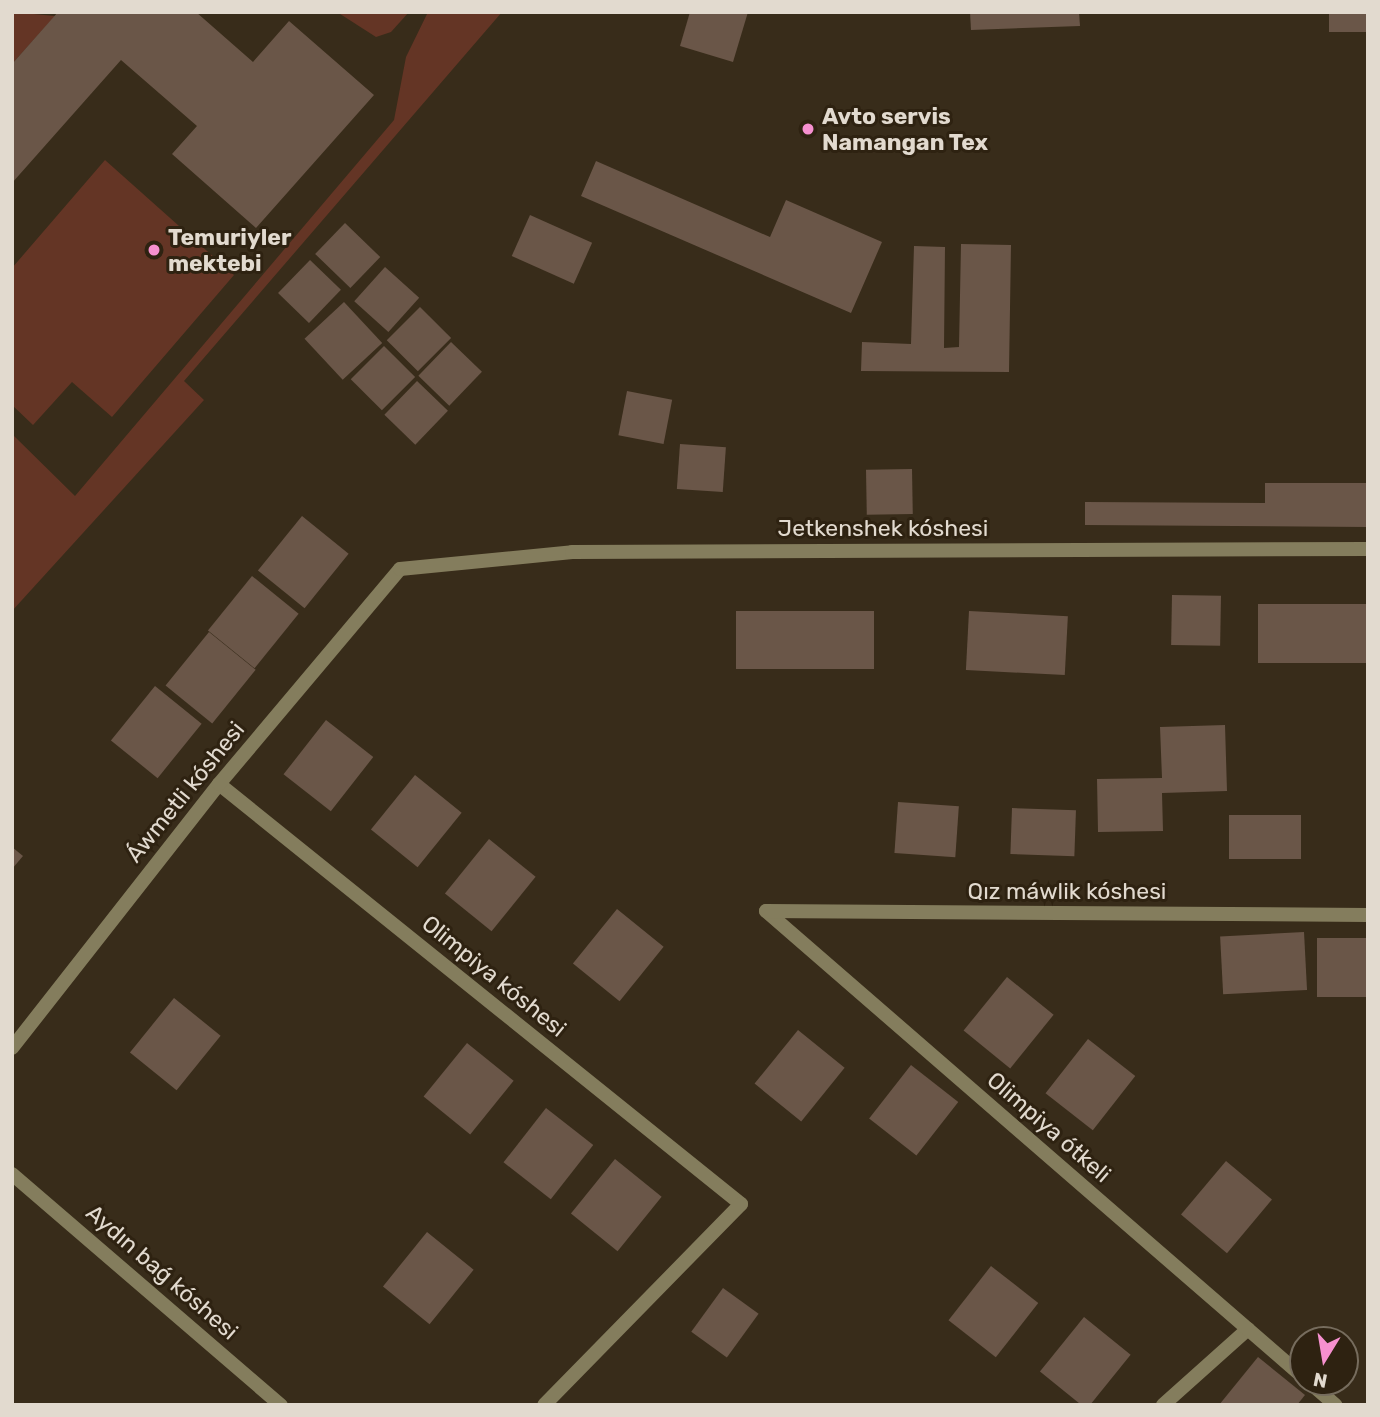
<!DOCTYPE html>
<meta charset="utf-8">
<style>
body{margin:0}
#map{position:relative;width:1380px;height:1417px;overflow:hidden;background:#382c1a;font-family:Rubik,sans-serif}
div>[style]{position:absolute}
.green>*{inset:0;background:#643525}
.building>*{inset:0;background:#6a5648;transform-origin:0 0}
.service>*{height:14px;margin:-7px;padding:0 7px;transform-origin:7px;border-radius:7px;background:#847d5d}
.minor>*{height:14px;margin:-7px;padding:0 7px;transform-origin:7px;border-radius:7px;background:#847d5d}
.dots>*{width:19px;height:19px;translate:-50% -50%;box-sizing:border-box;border:4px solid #2e2211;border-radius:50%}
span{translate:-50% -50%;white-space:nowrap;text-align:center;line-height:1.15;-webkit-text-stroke:6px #2e2211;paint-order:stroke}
.poi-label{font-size:23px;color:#e2dacf;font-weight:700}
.left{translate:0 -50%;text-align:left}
.street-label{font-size:23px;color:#e2dacf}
.frame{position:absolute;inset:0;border:14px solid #e2dacf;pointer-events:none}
.north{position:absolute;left:1289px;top:1326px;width:70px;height:70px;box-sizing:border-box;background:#2e2211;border:2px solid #766c5d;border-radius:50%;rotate:191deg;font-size:19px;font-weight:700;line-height:28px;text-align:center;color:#e2dacf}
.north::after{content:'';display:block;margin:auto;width:24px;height:32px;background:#f690cf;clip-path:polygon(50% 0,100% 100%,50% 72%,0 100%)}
</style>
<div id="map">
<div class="green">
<i style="clip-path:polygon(12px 12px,55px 16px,12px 64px)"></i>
<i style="clip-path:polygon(337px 12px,409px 12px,391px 32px,376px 37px)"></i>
<i style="clip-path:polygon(428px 12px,502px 12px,184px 381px,204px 400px,12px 611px,12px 434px,75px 496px,394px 120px,406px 57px)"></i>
<i style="clip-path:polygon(105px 160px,234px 275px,112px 417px,72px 382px,33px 425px,12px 405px,12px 268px)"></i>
</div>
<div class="building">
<i style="clip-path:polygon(58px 12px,196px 12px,253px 62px,289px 21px,374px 95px,256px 228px,172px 154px,197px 126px,121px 60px,12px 183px,12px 64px)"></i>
<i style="clip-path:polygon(690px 12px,748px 12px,733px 62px,680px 46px)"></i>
<i style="clip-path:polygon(970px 12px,1079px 12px,1080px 26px,971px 30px)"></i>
<i style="left:1329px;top:12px;width:39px;height:20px"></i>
<i style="clip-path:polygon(596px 161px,770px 237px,786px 200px,882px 242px,851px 313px,581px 196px)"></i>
<i style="left:530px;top:215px;width:68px;height:45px;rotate:24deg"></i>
<i style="left:345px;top:223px;width:49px;height:43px;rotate:44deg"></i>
<i style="clip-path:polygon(961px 244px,1011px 245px,1009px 372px,861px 371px,862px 342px,911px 344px,914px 246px,945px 247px,944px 348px,959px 347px)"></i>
<i style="left:310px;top:260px;width:43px;height:46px;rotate:44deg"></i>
<i style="left:385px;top:267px;width:46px;height:46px;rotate:42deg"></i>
<i style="left:344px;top:302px;width:56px;height:54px;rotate:47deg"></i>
<i style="left:420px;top:307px;width:44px;height:47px;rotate:45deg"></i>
<i style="left:451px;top:342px;width:43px;height:47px;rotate:44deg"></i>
<i style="left:384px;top:346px;width:44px;height:47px;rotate:45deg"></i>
<i style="left:417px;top:381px;width:43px;height:47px;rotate:44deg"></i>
<i style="left:627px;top:391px;width:46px;height:45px;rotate:11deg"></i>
<i style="left:680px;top:444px;width:46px;height:45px;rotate:4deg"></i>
<i style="left:912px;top:469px;width:45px;height:46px;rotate:89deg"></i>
<i style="clip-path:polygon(1265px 483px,1368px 483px,1368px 527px,1085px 525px,1085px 502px,1265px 503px)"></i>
<i style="left:302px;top:516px;width:60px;height:70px;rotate:39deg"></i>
<i style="left:252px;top:576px;width:60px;height:70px;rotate:39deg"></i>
<i style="left:1172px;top:595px;width:49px;height:50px;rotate:1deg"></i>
<i style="left:1368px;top:604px;width:59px;height:110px;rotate:90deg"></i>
<i style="left:736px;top:611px;width:138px;height:58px"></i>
<i style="left:969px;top:611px;width:99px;height:59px;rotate:3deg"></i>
<i style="left:209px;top:632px;width:60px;height:69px;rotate:39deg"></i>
<i style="left:155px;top:686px;width:60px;height:70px;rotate:39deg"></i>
<i style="left:326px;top:720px;width:60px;height:69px;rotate:38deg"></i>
<i style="clip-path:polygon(1225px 725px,1227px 791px,1162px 793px,1163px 831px,1098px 832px,1097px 779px,1162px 778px,1160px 727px)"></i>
<i style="left:415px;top:775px;width:60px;height:70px;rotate:39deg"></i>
<i style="left:898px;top:802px;width:61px;height:51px;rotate:4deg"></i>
<i style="left:1012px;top:808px;width:64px;height:46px;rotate:2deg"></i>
<i style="left:1229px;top:815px;width:72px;height:44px"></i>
<i style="left:489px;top:839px;width:60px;height:70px;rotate:39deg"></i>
<i style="clip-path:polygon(12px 847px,23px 856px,12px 869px)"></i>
<i style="left:617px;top:909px;width:60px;height:70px;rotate:39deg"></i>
<i style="left:1304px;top:932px;width:58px;height:84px;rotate:87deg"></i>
<i style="left:1317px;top:938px;width:51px;height:59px"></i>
<i style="left:1007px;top:977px;width:60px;height:69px;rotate:39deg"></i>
<i style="left:174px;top:998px;width:60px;height:70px;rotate:39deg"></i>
<i style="left:798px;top:1030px;width:60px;height:69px;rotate:39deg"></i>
<i style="left:1088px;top:1039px;width:60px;height:69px;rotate:38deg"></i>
<i style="left:467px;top:1043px;width:60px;height:69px;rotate:39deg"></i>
<i style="left:911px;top:1065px;width:60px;height:68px;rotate:38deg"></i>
<i style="left:546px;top:1108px;width:60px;height:69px;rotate:38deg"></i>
<i style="left:615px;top:1159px;width:60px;height:70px;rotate:39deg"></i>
<i style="left:1226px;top:1161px;width:60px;height:70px;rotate:40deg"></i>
<i style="left:427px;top:1232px;width:60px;height:70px;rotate:39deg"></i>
<i style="left:991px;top:1266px;width:60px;height:69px;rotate:38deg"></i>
<i style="left:723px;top:1288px;width:44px;height:54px;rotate:36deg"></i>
<i style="left:1084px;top:1317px;width:60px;height:70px;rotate:39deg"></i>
<i style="clip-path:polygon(1258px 1357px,1305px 1395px,1297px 1405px,1219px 1405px)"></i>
</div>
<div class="service">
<i style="left:1163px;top:1405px;width:114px;rotate:-41.8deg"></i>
</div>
<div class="minor">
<i style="left:219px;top:784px;width:670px;rotate:38.82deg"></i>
<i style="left:741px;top:1204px;width:281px;rotate:134.4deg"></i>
<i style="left:766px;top:911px;width:711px;rotate:40.95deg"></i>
<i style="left:766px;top:911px;width:602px;rotate:0.38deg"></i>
<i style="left:12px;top:1048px;width:335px;rotate:-51.9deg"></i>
<i style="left:219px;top:784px;width:281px;rotate:-49.9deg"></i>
<i style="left:400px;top:569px;width:173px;rotate:-5.6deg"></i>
<i style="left:572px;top:552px;width:796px;rotate:-0.22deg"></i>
<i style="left:12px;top:1174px;width:355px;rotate:40.7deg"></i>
<i style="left:1309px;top:1382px;width:35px;rotate:41deg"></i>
</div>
<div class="dots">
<i style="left:808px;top:129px;background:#f690cf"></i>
<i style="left:154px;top:250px;background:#f690cf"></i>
</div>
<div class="poi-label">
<span class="left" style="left:822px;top:129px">Avto servis<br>Namangan Tex</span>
<span class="left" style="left:168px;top:250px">Temuriyler<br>mektebi</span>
</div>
<div class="street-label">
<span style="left:883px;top:528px">Jetkenshek kóshesi</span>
<span style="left:185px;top:792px;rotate:-51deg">Áwmetli kóshesi</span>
<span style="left:1067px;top:891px">Qız máwlik kóshesi</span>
<span style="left:494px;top:976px;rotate:39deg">Olimpiya kóshesi</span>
<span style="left:1049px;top:1127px;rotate:41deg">Olimpiya ótkeli</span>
<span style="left:162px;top:1272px;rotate:41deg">Aydın baǵ kóshesi</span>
</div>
<div class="frame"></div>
<div class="north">N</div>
</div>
